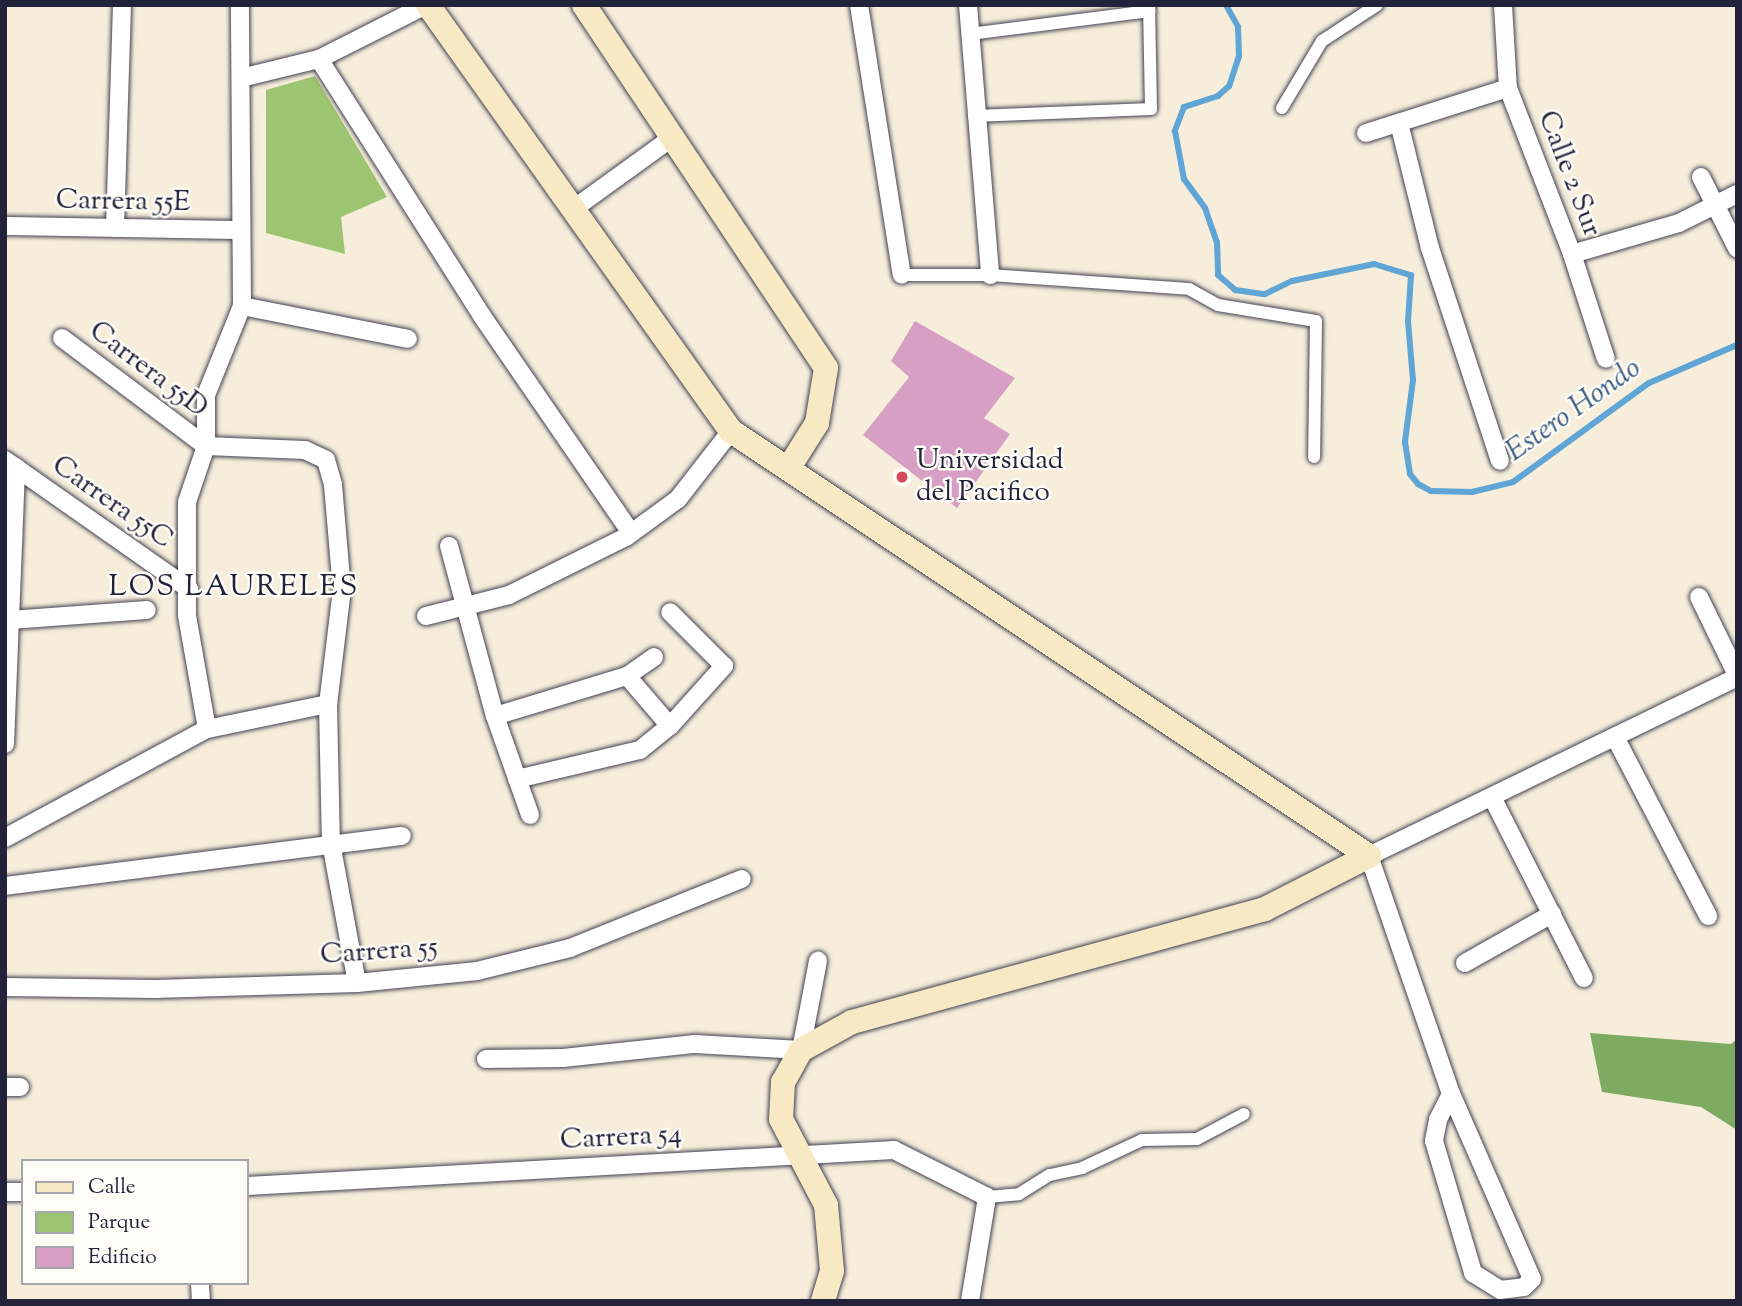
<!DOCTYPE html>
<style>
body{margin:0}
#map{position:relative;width:1742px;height:1306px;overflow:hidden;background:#f6eedb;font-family:"Sorts Mill Goudy",serif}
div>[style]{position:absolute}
.green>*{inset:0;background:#9dc470}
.forest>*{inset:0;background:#7eaa62}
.stream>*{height:6px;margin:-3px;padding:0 3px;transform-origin:3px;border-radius:3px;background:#5fa5d5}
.building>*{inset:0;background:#d89fc5}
.roads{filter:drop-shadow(0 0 2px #424153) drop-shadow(0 0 2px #424153)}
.pedestrian>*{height:12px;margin:-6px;padding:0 6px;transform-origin:6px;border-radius:6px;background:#fff}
.minor>*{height:18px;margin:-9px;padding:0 9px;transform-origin:9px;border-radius:9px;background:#fff}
.secondary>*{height:24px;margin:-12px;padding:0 12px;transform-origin:12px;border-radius:12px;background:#f6e9c3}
.dots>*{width:19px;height:19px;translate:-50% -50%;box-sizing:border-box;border:4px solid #fdfcf7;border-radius:50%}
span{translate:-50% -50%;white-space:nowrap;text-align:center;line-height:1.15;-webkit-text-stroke:5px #fdfcf7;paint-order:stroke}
.street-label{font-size:28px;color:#22223b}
.poi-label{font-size:28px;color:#22223b}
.left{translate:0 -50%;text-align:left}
.water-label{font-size:30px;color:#3d5d80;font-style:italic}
.neighbourhood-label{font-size:30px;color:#22223b;letter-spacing:2px}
.frame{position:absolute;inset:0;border:7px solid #22223b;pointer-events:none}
.legend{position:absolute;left:21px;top:1159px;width:228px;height:126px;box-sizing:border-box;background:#fdfcf7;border:2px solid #a5a5ac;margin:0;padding:9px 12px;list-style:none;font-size:21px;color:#22223b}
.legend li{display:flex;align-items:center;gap:14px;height:35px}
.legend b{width:35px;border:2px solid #a5a5ac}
</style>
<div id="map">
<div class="green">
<i style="clip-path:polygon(315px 76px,387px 197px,341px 217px,345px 254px,266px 233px,266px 90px)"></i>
</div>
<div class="forest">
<i style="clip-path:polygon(1590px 1033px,1731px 1044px,1737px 1039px,1737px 1130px,1701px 1107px,1602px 1092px)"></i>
</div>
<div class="stream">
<i style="left:1226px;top:5px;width:25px;rotate:61deg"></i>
<i style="left:1238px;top:27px;width:29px;rotate:88deg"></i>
<i style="left:1239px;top:56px;width:32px;rotate:108deg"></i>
<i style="left:1229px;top:86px;width:15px;rotate:138deg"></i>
<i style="left:1218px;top:96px;width:36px;rotate:162deg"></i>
<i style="left:1184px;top:107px;width:26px;rotate:111deg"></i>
<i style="left:1175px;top:131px;width:49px;rotate:79.4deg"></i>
<i style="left:1184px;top:179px;width:36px;rotate:54deg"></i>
<i style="left:1205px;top:208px;width:36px;rotate:71deg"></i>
<i style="left:1217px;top:242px;width:33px;rotate:88deg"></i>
<i style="left:1218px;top:275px;width:23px;rotate:41deg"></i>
<i style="left:1235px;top:290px;width:30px;rotate:8deg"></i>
<i style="left:1265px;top:294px;width:30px;rotate:-26deg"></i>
<i style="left:1292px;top:281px;width:84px;rotate:-11.7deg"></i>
<i style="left:1374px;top:264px;width:39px;rotate:17deg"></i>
<i style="left:1411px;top:275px;width:46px;rotate:93.7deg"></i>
<i style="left:1408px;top:321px;width:59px;rotate:85.2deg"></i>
<i style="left:1413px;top:380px;width:63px;rotate:97.4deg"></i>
<i style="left:1405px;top:442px;width:32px;rotate:81deg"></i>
<i style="left:1410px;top:474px;width:13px;rotate:51deg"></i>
<i style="left:1418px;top:484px;width:15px;rotate:28deg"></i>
<i style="left:1431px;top:491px;width:41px;rotate:1.4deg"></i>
<i style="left:1472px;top:492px;width:42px;rotate:-13.7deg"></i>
<i style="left:1513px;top:482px;width:168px;rotate:-36.1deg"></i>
<i style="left:1649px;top:383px;width:96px;rotate:-23.4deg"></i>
</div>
<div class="building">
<i style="clip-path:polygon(915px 321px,1015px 378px,984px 418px,1010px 434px,957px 508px,863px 435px,909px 377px,891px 361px)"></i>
</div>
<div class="roads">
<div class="pedestrian">
<i style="left:970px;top:34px;width:181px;rotate:-7.3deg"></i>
<i style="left:1282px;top:108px;width:78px;rotate:-59.2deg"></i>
<i style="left:1322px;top:41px;width:66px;rotate:-33.2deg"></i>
<i style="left:974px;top:116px;width:177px;rotate:-2.3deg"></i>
<i style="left:1151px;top:109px;width:104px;rotate:-91.1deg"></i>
<i style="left:902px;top:275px;width:88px"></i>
<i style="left:990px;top:275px;width:199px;rotate:4deg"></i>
<i style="left:1189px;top:289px;width:33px;rotate:29deg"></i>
<i style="left:1218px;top:305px;width:99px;rotate:9.3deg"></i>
<i style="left:1316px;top:321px;width:136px;rotate:90.8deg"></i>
<i style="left:987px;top:1197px;width:32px;rotate:-5deg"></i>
<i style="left:1019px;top:1194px;width:36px;rotate:-32deg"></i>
<i style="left:1050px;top:1175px;width:33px;rotate:-12deg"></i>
<i style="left:1082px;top:1168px;width:66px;rotate:-25deg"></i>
<i style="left:1142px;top:1140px;width:55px;rotate:-1deg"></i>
<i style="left:1197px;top:1139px;width:53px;rotate:-28deg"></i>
</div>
<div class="minor">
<i style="left:859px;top:5px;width:273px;rotate:81deg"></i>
<i style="left:968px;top:5px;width:271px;rotate:85.3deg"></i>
<i style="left:1503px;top:5px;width:83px;rotate:86.6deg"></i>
<i style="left:1508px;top:88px;width:178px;rotate:68.9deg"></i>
<i style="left:1572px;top:254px;width:110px;rotate:72.1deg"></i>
<i style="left:319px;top:59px;width:304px;rotate:57.6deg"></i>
<i style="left:482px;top:316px;width:263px;rotate:55.5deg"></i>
<i style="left:241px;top:78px;width:80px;rotate:-13.7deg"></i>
<i style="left:319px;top:59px;width:120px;rotate:-26.8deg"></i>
<i style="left:1399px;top:123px;width:129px;rotate:76.1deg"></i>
<i style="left:1430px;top:248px;width:224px;rotate:71.8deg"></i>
<i style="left:1366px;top:133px;width:149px;rotate:-17.6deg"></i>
<i style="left:1701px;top:177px;width:80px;rotate:63.1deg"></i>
<i style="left:572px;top:210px;width:125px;rotate:-35.9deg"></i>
<i style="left:5px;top:226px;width:235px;rotate:1deg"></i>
<i style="left:115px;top:228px;width:223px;rotate:-88.2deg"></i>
<i style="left:1572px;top:254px;width:111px;rotate:-16.2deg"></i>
<i style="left:1679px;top:223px;width:65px;rotate:-26.6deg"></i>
<i style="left:242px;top:306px;width:169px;rotate:11.2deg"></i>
<i style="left:62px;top:338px;width:180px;rotate:36.9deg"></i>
<i style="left:206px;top:446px;width:99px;rotate:2.3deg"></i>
<i style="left:305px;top:450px;width:23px;rotate:25deg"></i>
<i style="left:326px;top:460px;width:26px;rotate:74deg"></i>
<i style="left:333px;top:485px;width:104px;rotate:85.1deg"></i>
<i style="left:342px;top:589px;width:116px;rotate:96.9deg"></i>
<i style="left:328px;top:704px;width:139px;rotate:88.8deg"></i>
<i style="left:331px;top:843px;width:142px;rotate:79.5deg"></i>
<i style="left:5px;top:460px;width:225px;rotate:35deg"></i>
<i style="left:449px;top:546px;width:176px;rotate:74.9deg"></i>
<i style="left:495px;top:716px;width:105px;rotate:70.5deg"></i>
<i style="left:1699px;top:597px;width:87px;rotate:64deg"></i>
<i style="left:426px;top:616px;width:86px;rotate:-14.2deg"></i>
<i style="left:509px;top:595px;width:131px;rotate:-26.4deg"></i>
<i style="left:626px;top:537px;width:64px;rotate:-36.2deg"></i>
<i style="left:678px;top:499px;width:86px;rotate:-52.1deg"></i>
<i style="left:10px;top:620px;width:137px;rotate:-4.2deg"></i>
<i style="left:627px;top:676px;width:66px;rotate:49.3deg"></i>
<i style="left:495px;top:716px;width:138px;rotate:-16.9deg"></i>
<i style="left:627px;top:676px;width:33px;rotate:-35deg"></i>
<i style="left:207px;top:729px;width:116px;rotate:-100deg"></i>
<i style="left:187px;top:615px;width:113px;rotate:-90deg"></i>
<i style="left:187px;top:502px;width:59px;rotate:-71.3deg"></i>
<i style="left:206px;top:446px;width:51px;rotate:-90deg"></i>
<i style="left:206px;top:395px;width:96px;rotate:-68deg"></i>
<i style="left:242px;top:306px;width:301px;rotate:-90.4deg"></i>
<i style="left:1615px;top:737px;width:202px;rotate:62.5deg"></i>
<i style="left:5px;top:744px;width:277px;rotate:-87.7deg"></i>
<i style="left:517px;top:779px;width:126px;rotate:-13.3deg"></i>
<i style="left:640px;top:750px;width:38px;rotate:-39deg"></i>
<i style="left:670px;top:726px;width:81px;rotate:-48deg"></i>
<i style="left:724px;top:666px;width:76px;rotate:-135deg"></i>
<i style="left:1492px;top:797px;width:203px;rotate:63.1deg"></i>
<i style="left:5px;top:838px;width:230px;rotate:-28.4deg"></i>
<i style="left:207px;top:729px;width:124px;rotate:-11.7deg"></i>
<i style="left:5px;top:886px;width:400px;rotate:-7.2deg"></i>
<i style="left:1465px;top:963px;width:100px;rotate:-29.4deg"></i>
<i style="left:5px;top:987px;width:150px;rotate:0.8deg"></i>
<i style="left:155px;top:989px;width:202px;rotate:-1.7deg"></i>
<i style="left:357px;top:983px;width:121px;rotate:-5.7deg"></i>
<i style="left:477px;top:971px;width:96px;rotate:-13.9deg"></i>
<i style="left:570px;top:948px;width:185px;rotate:-21.9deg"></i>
<i style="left:486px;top:1059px;width:77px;rotate:-0.7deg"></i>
<i style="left:563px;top:1058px;width:133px;rotate:-6.1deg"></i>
<i style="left:695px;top:1044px;width:106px;rotate:3.2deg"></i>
<i style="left:801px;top:1050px;width:91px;rotate:-79.2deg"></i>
<i style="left:5px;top:1087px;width:15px"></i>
<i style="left:1451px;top:1094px;width:29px;rotate:117deg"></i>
<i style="left:1438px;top:1120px;width:21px;rotate:101deg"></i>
<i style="left:1434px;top:1141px;width:138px;rotate:73.5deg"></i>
<i style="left:1473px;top:1273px;width:32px;rotate:32deg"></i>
<i style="left:1500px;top:1290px;width:24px;rotate:-7deg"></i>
<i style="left:1524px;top:1287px;width:11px;rotate:-45deg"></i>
<i style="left:1532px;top:1279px;width:202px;rotate:-113.6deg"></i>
<i style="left:1451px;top:1094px;width:252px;rotate:-109deg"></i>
<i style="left:1369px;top:856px;width:409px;rotate:-25.9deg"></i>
<i style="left:247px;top:1186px;width:648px;rotate:-3.18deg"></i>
<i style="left:894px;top:1150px;width:104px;rotate:26.8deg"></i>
<i style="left:987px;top:1197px;width:105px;rotate:99.3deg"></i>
<i style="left:5px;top:1192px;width:18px"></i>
<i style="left:200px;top:1283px;width:18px;rotate:87deg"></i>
</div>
<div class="secondary">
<i style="left:428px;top:5px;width:523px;rotate:54.58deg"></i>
<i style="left:731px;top:431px;width:767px;rotate:33.67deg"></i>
<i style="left:1369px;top:856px;width:117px;rotate:153deg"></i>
<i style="left:1265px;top:909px;width:428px;rotate:164.7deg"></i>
<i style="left:852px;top:1022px;width:58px;rotate:151.2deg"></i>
<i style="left:801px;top:1050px;width:37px;rotate:119deg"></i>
<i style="left:783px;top:1082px;width:37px;rotate:93deg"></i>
<i style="left:781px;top:1119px;width:97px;rotate:62.4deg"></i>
<i style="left:826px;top:1205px;width:66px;rotate:84.8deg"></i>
<i style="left:832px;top:1271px;width:31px;rotate:107deg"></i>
<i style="left:584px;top:5px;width:436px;rotate:56.3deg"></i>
<i style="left:826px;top:368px;width:56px;rotate:99.3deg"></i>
<i style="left:817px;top:423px;width:54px;rotate:122.2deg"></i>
</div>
</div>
<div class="dots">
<i style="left:902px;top:477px;background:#d1495b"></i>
</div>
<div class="street-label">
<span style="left:1569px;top:174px;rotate:69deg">Calle 2 Sur</span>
<span style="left:123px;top:202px;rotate:1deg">Carrera 55E</span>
<span style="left:148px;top:370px;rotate:37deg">Carrera 55D</span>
<span style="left:112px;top:503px;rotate:35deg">Carrera 55C</span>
<span style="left:379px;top:952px;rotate:-4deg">Carrera 55</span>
<span style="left:621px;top:1138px;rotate:-3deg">Carrera 54</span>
</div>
<div class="poi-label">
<span class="left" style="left:916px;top:477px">Universidad<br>del Pacifico</span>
</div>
<div class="water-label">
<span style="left:1574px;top:411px;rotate:-35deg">Estero Hondo</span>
</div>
<div class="neighbourhood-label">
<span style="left:234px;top:588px">LOS LAURELES</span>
</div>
<div class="frame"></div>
<ul class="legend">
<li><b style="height:9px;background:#f6e9c3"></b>Calle</li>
<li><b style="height:19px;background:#9dc470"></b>Parque</li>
<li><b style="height:19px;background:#d89fc5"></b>Edificio</li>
</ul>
</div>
